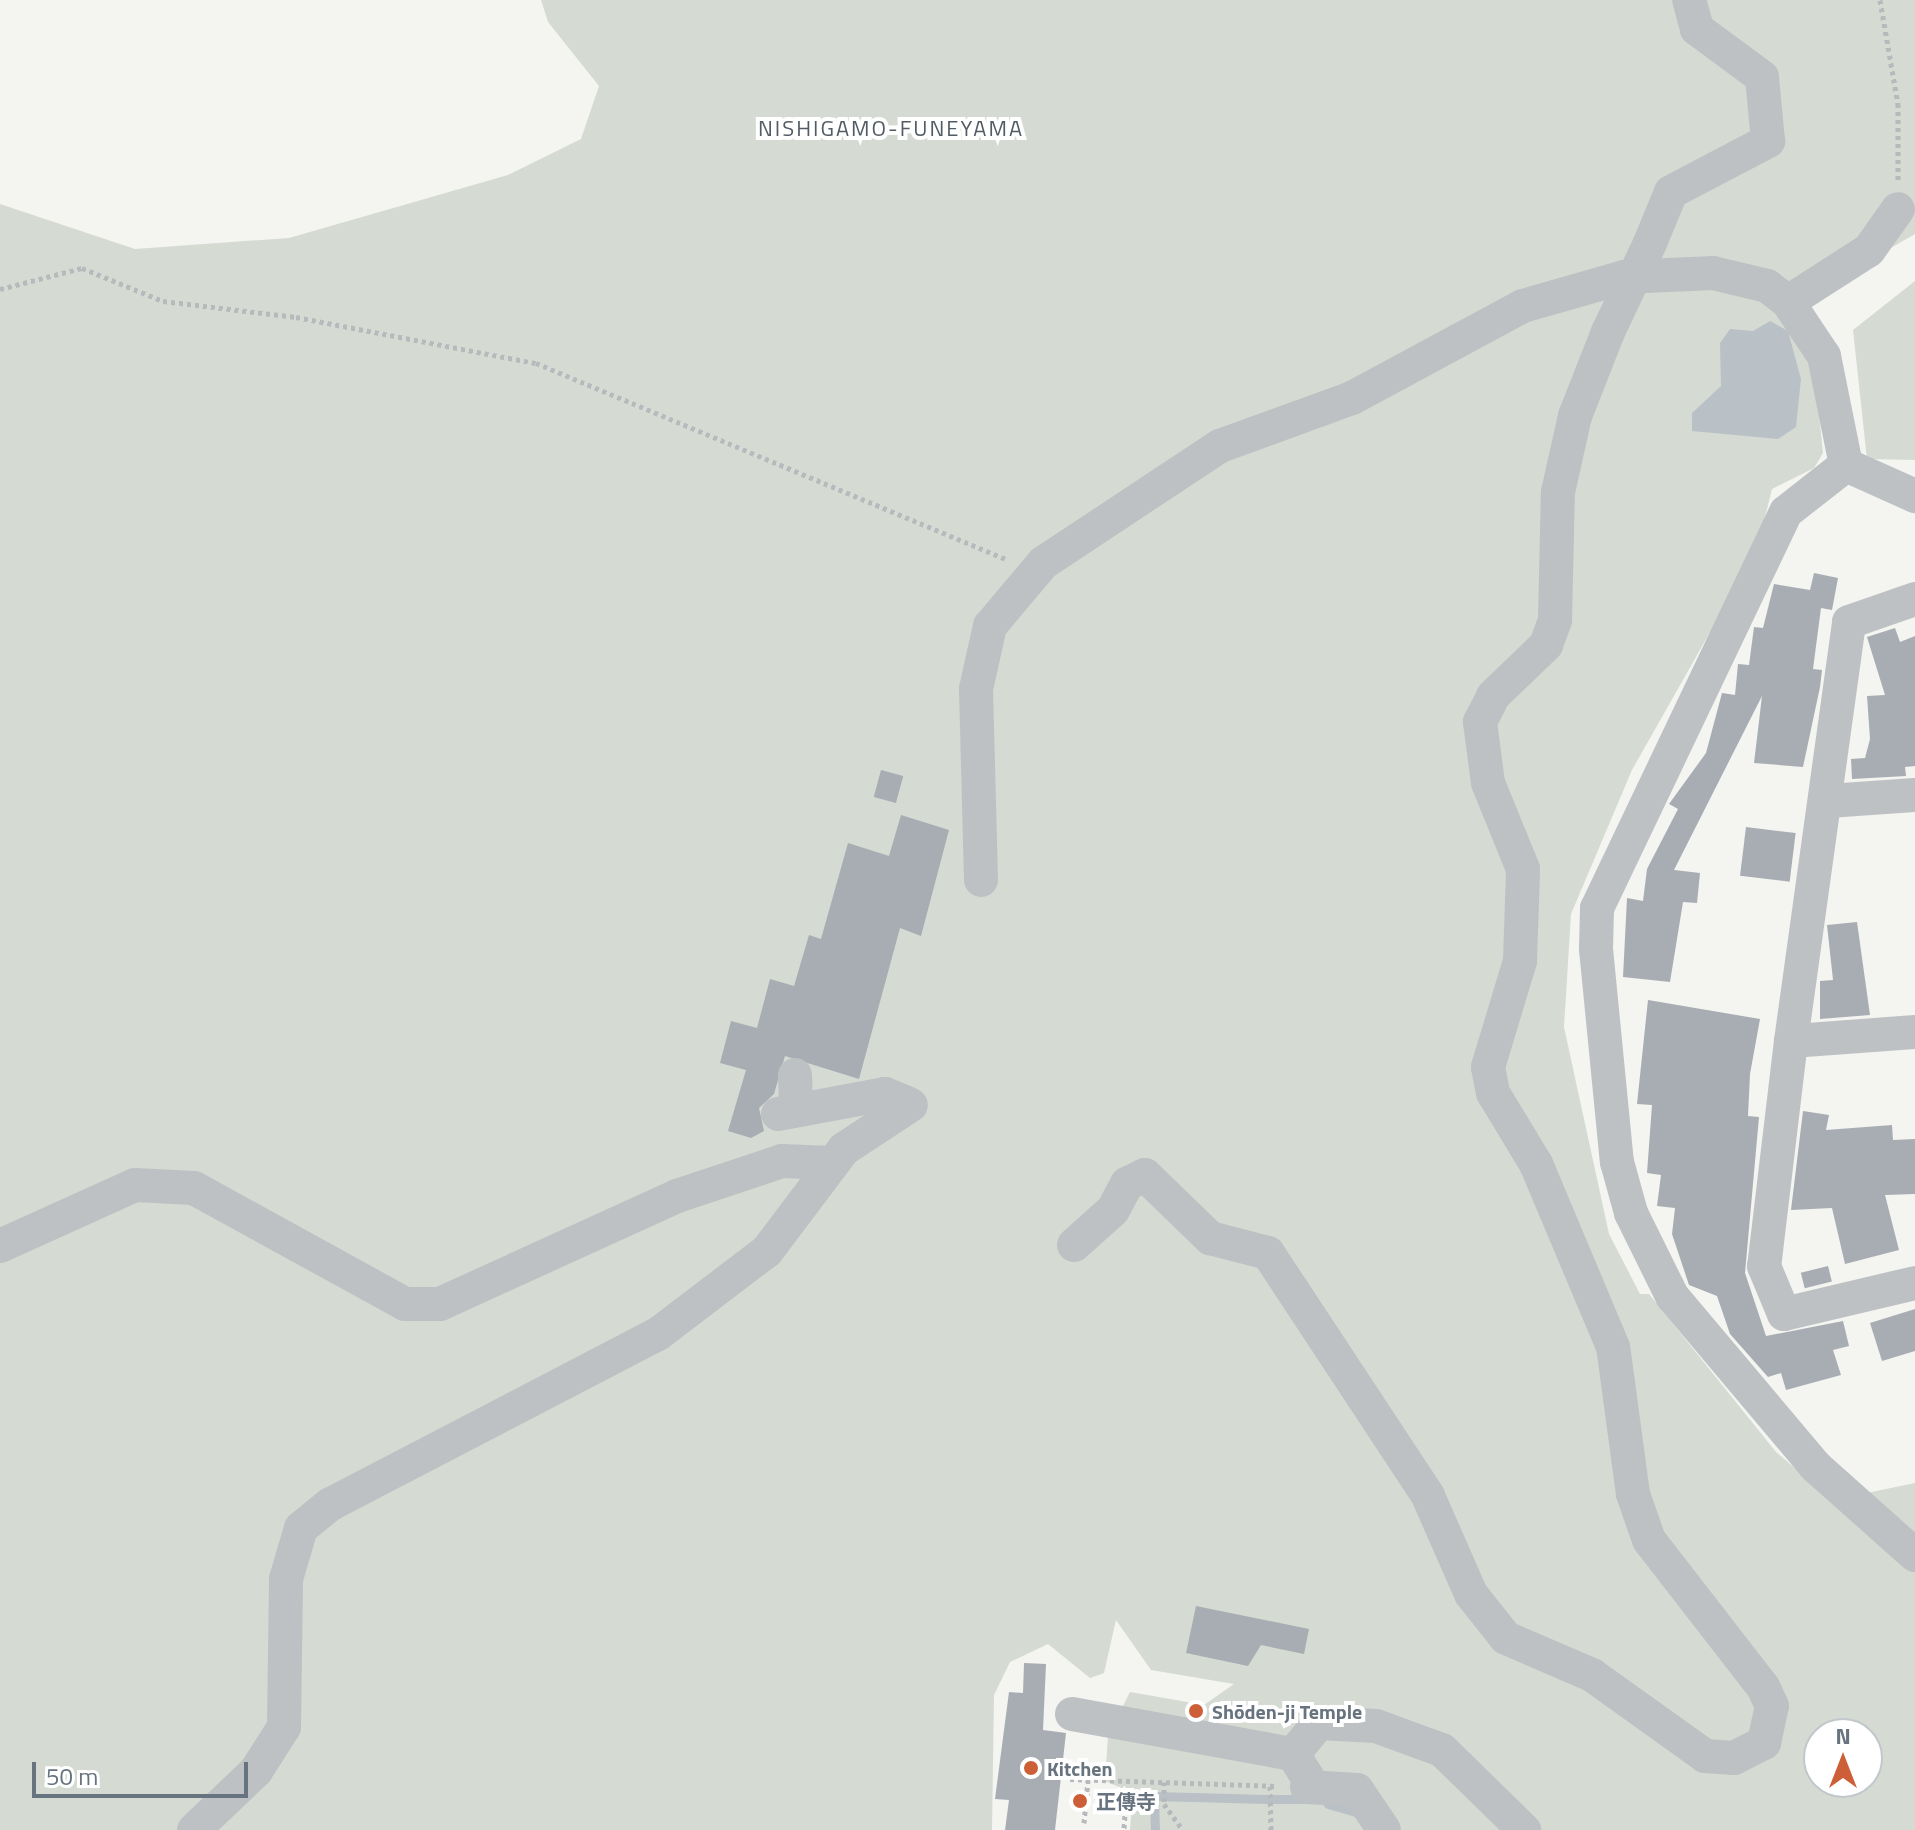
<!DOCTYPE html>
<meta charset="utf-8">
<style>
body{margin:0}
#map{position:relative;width:1915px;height:1830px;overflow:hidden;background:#f4f4f1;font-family:"Titillium Web","Noto Sans JP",sans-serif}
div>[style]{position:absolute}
.green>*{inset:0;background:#d5dad2}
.water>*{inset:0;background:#b9c1c6}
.stream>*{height:9px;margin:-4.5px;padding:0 4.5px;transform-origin:4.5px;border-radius:4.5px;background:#b9c1c6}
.building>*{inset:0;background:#a7adb2;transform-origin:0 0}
.path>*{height:5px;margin-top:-2.5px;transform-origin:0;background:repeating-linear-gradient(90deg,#b7babc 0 4px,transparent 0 8px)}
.minor>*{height:34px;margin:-17px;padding:0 17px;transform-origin:17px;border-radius:17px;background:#bec1c4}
.minor-bridge>*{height:34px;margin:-17px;padding:0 17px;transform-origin:17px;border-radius:17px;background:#bec1c4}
.dots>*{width:22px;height:22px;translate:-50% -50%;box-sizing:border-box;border:4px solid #fff;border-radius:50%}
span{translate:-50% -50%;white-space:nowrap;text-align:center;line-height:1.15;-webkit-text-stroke:8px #fff;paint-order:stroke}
.poi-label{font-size:20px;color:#67737e;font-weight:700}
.left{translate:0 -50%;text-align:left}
.neighbourhood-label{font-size:22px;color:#535c64;letter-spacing:2px}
.north{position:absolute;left:1803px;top:1718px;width:80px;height:80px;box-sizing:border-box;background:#fff;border:2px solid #c2c7cb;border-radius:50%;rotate:0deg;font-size:22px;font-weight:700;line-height:32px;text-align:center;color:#67737e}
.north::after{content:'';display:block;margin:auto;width:28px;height:36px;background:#cc5f38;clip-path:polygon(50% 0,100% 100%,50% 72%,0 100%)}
.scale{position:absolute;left:32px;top:1762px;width:216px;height:36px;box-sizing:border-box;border:4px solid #67737e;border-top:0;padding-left:10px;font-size:24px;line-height:28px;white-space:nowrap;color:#67737e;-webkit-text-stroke:6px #fff;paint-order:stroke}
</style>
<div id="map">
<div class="green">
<i style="clip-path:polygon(evenodd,541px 0,1915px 0,1915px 234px,1807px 296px,1823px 453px,1814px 468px,1772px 489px,1757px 549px,1632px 770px,1571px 914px,1564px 1027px,1609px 1234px,1640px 1294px,1649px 1294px,1776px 1452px,1833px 1500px,1915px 1483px,1915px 1830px,1130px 1830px,1133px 1793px,1105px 1781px,1108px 1736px,1130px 1692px,1204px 1705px,1234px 1684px,1151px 1670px,1116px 1620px,1104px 1673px,1090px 1678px,1048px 1644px,1010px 1662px,994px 1695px,992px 1830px,0 1830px,0 204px,135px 249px,289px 238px,508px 175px,581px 139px,599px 86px,548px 22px,541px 0,1819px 1734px,1867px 1734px,1867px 1782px,1819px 1782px,1819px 1734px)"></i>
<i style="clip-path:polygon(1915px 281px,1915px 460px,1867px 459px,1853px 330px)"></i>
</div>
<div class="water">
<i style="clip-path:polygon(1770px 321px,1788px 331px,1801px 379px,1796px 427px,1778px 439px,1692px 431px,1692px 413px,1721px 386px,1720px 343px,1730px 329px,1753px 331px)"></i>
</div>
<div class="stream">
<i style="left:1273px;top:1799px;width:33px"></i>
<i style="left:1328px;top:1804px;width:33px;rotate:16deg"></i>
<i style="left:1155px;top:1830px;width:34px;rotate:-92deg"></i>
<i style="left:1154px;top:1796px;width:113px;rotate:1.5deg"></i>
</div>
<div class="building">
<i style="clip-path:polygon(1814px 573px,1838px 578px,1832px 610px,1821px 608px,1813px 669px,1822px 670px,1820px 687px,1803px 767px,1754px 763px,1762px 696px,1674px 870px,1700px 873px,1697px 903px,1683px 902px,1670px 982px,1623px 977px,1627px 898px,1643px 901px,1647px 869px,1678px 809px,1669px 804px,1706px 753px,1722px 693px,1735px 695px,1738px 664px,1749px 665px,1754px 627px,1763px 628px,1774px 584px,1810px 590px)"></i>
<i style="clip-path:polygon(1895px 628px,1900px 642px,1915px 636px,1915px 766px,1905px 767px,1906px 776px,1852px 779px,1851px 759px,1865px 758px,1870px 739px,1867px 696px,1885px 695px,1867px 637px)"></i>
<i style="left:881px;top:770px;width:23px;height:28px;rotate:15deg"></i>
<i style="clip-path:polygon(901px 815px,949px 830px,921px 936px,900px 928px,859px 1079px,785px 1056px,774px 1094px,759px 1108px,764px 1131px,751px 1138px,728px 1131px,746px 1070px,720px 1063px,731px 1021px,757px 1028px,770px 979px,794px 986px,809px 935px,821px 939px,848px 843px,889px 856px)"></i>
<i style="left:1746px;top:827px;width:50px;height:49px;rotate:7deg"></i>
<i style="clip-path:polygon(1857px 922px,1870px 1015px,1820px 1019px,1820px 981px,1833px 980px,1827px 925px)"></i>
<i style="clip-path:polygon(1648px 1000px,1760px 1019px,1750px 1074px,1748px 1116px,1759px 1117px,1745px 1273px,1766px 1336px,1843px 1321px,1849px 1346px,1833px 1350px,1841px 1375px,1786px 1390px,1781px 1373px,1768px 1377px,1730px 1334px,1717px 1296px,1689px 1285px,1672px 1234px,1675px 1208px,1657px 1206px,1661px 1175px,1647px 1173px,1652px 1105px,1637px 1104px)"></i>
<i style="clip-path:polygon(1803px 1111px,1829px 1115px,1826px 1130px,1892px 1125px,1893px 1140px,1915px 1139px,1915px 1194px,1885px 1195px,1899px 1250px,1845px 1264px,1832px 1208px,1791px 1210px)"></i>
<i style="left:1828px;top:1266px;width:16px;height:28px;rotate:76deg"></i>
<i style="clip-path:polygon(1915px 1309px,1915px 1351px,1882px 1361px,1870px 1323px)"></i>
<i style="clip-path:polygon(1196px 1606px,1309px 1629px,1304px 1654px,1261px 1645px,1248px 1666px,1186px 1653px)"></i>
<i style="clip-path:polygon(1024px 1663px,1046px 1664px,1043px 1730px,1066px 1733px,1055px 1830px,1005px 1830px,1009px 1800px,995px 1799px,1009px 1692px,1023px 1693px)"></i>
</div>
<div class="path">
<i style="left:1880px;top:0;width:106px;rotate:80.2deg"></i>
<i style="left:1898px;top:104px;width:76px;rotate:90deg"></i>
<i style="left:0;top:289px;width:85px;rotate:-14.4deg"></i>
<i style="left:82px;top:268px;width:87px;rotate:22.2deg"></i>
<i style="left:163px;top:301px;width:134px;rotate:6.9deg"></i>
<i style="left:296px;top:317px;width:244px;rotate:10.9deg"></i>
<i style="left:536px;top:363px;width:511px;rotate:22.65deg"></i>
<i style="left:1070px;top:1779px;width:208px;rotate:1.9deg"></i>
<i style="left:1164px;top:1782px;width:22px;rotate:90deg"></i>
<i style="left:1164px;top:1804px;width:32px;rotate:54deg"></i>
<i style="left:1270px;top:1786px;width:44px;rotate:88.7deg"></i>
<i style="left:1086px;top:1796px;width:40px;rotate:5.7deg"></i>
<i style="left:1126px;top:1800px;width:30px;rotate:94deg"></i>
<i style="left:1084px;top:1823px;width:43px;rotate:-84.7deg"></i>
</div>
<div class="minor">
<i style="left:1650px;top:243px;width:55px;rotate:-67.6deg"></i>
<i style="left:1671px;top:192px;width:110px;rotate:-27.7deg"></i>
<i style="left:1768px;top:141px;width:64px;rotate:-95.4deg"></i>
<i style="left:1762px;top:77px;width:81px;rotate:-143.6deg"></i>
<i style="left:1697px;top:29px;width:30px;rotate:-105deg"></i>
<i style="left:1788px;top:302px;width:96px;rotate:-32.7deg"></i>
<i style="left:1869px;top:250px;width:50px;rotate:-54.7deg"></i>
<i style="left:1846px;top:465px;width:76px;rotate:141.9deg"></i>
<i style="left:1786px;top:512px;width:439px;rotate:115.5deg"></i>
<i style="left:1597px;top:908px;width:41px;rotate:91.4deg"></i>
<i style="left:1596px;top:949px;width:214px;rotate:84.4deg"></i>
<i style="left:1617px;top:1162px;width:53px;rotate:74.6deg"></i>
<i style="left:1631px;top:1213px;width:93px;rotate:63.7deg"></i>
<i style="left:1672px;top:1296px;width:222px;rotate:49.9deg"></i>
<i style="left:1815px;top:1466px;width:134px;rotate:41.7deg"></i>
<i style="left:1846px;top:465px;width:76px;rotate:24.2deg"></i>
<i style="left:1828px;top:801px;width:87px;rotate:-3.9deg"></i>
<i style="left:981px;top:880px;width:191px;rotate:-91.5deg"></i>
<i style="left:976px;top:689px;width:65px;rotate:-77.5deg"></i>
<i style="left:990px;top:626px;width:82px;rotate:-49.9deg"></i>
<i style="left:1043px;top:563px;width:212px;rotate:-33.5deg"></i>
<i style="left:1220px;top:446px;width:140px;rotate:-20deg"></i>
<i style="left:1352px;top:398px;width:194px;rotate:-28.3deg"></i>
<i style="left:1523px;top:306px;width:105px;rotate:-16deg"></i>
<i style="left:1624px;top:277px;width:89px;rotate:-2.6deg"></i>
<i style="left:1713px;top:273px;width:56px;rotate:13.5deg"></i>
<i style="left:1767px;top:286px;width:26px;rotate:37deg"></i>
<i style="left:1788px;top:302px;width:65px;rotate:56.3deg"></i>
<i style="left:1824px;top:356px;width:111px;rotate:78.6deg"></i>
<i style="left:1915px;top:1032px;width:124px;rotate:175.8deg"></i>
<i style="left:1791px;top:1041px;width:227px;rotate:96.8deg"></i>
<i style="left:1764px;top:1266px;width:52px;rotate:67.4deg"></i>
<i style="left:1784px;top:1314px;width:135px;rotate:-13.3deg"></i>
<i style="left:1791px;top:1041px;width:423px;rotate:-82.1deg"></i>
<i style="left:1849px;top:622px;width:70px;rotate:-19.2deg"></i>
<i style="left:795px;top:1075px;width:35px;rotate:88deg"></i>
<i style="left:778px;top:1114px;width:109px;rotate:-10.6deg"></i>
<i style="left:885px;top:1094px;width:24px;rotate:22deg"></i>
<i style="left:1074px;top:1245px;width:52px;rotate:-41.9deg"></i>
<i style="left:1113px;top:1210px;width:30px;rotate:-62deg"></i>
<i style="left:1127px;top:1184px;width:20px;rotate:-27deg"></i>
<i style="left:1145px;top:1175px;width:91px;rotate:44.1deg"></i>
<i style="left:1210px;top:1238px;width:60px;rotate:14.5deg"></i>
<i style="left:1268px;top:1253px;width:291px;rotate:56.6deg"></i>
<i style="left:1428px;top:1496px;width:107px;rotate:66.3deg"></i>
<i style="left:1471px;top:1594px;width:56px;rotate:51.5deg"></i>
<i style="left:1506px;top:1638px;width:94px;rotate:23.3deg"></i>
<i style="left:1592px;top:1675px;width:139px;rotate:35.6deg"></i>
<i style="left:1705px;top:1756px;width:29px;rotate:4deg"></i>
<i style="left:1734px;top:1758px;width:34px;rotate:-27deg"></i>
<i style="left:1764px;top:1743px;width:38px;rotate:-78deg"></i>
<i style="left:1772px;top:1706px;width:21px;rotate:-115deg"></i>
<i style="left:1763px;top:1687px;width:186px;rotate:-127.8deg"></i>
<i style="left:1649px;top:1540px;width:49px;rotate:-109.2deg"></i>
<i style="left:1633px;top:1494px;width:148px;rotate:-97.7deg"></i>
<i style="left:1613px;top:1347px;width:199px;rotate:-112.8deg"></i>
<i style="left:1536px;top:1164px;width:83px;rotate:-121.2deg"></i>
<i style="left:1493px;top:1093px;width:26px;rotate:-101deg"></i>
<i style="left:1488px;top:1067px;width:111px;rotate:-73.2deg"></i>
<i style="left:1520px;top:961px;width:92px;rotate:-88.1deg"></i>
<i style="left:1523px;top:869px;width:93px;rotate:-112.1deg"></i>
<i style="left:1488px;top:783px;width:62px;rotate:-97.5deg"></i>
<i style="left:1480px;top:722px;width:29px;rotate:-63deg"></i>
<i style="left:1493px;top:696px;width:74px;rotate:-43.9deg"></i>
<i style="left:1546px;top:645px;width:27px;rotate:-70deg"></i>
<i style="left:1555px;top:620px;width:128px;rotate:-88.7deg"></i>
<i style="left:1558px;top:492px;width:78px;rotate:-77.4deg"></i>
<i style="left:1575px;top:416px;width:90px;rotate:-68.6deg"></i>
<i style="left:0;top:1246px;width:148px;rotate:-24.3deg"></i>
<i style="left:135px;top:1185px;width:59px;rotate:2.9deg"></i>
<i style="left:194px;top:1188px;width:241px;rotate:28.8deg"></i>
<i style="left:405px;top:1304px;width:35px"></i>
<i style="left:440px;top:1304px;width:260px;rotate:-24.5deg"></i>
<i style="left:677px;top:1196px;width:111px;rotate:-18.4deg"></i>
<i style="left:782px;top:1161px;width:50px;rotate:2.3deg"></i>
<i style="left:1072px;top:1714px;width:225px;rotate:10.3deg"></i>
<i style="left:1293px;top:1754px;width:39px;rotate:58deg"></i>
<i style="left:1293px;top:1754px;width:40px;rotate:-50deg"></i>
<i style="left:1319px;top:1723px;width:57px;rotate:3deg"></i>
<i style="left:1376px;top:1726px;width:70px;rotate:20deg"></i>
<i style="left:1442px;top:1750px;width:115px;rotate:44.3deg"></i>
<i style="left:1307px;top:1787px;width:50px;rotate:3.4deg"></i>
<i style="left:1357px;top:1790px;width:48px;rotate:56deg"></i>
<i style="left:194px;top:1830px;width:86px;rotate:-43.6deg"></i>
<i style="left:256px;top:1771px;width:52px;rotate:-57.5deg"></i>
<i style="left:284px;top:1727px;width:148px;rotate:-89.2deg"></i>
<i style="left:286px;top:1579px;width:53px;rotate:-73.6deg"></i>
<i style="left:301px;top:1528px;width:38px;rotate:-39deg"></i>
<i style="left:331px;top:1504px;width:369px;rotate:-27.5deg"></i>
<i style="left:658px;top:1334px;width:137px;rotate:-37.3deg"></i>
<i style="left:767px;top:1251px;width:128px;rotate:-53deg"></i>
<i style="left:844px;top:1149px;width:80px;rotate:-33.3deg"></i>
</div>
<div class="minor-bridge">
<i style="left:1608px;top:332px;width:98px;rotate:-64.7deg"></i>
</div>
<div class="dots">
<i style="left:1196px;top:1711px;background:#cc5f38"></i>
<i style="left:1031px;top:1768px;background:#cc5f38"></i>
<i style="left:1080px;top:1801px;background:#cc5f38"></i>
</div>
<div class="poi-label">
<span class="left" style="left:1212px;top:1711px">Shōden-ji Temple</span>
<span class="left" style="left:1047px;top:1768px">Kitchen</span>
<span class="left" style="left:1096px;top:1801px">正傳寺</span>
</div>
<div class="neighbourhood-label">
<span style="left:891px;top:129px">NISHIGAMO-FUNEYAMA</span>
</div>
<div class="north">N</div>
<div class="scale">50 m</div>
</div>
